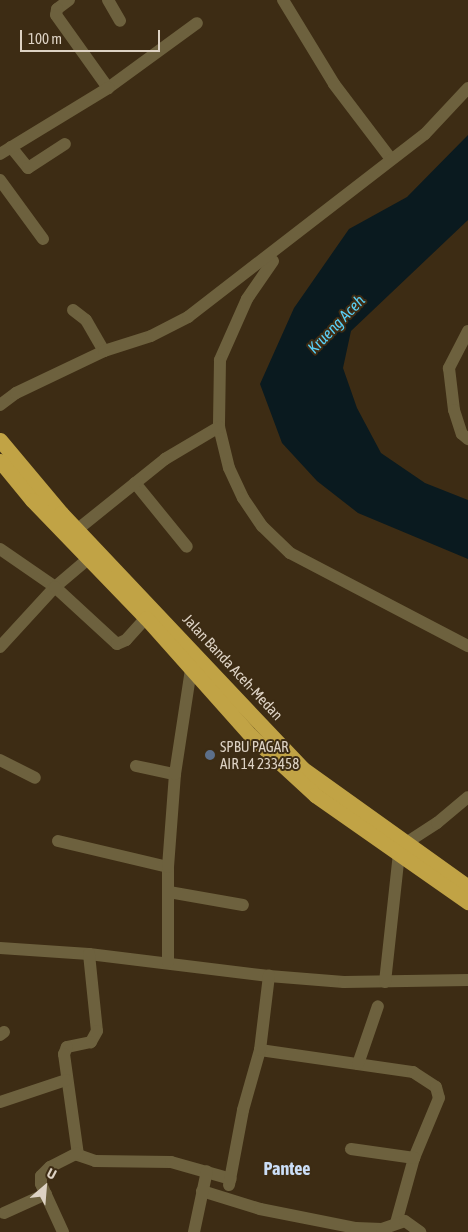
<!DOCTYPE html>
<style>
body{margin:0}
#map{position:relative;width:468px;height:1232px;overflow:hidden;background:#3d2c14;font-family:"Asap Condensed",sans-serif}
div>[style]{position:absolute}
.water>*{inset:0;background:#0a1a1f}
.minor>*{height:12px;margin:-6px;padding:0 6px;transform-origin:6px;border-radius:6px;background:#6d613e}
.highway>*{height:15px;margin:-7.5px;padding:0 7.5px;transform-origin:7.5px;border-radius:7.5px;background:#c1a345}
.dots>*{width:14px;height:14px;translate:-50% -50%;box-sizing:border-box;border:2px solid #3d2c14;border-radius:50%}
span{translate:-50% -50%;white-space:nowrap;text-align:center;line-height:1.15;-webkit-text-stroke:4px #3d2c14;paint-order:stroke}
.street-label{font-size:15px;color:#ddd2c4}
.poi-label{font-size:15px;color:#ddd2c4}
.left{translate:0 -50%;text-align:left}
.water-label{font-size:16px;color:#5ad0f7;font-style:italic}
.quarter-label{font-size:18px;color:#cbdef7;font-weight:700}
.north{position:absolute;left:20px;top:1162px;width:50px;height:50px;-webkit-text-stroke:4px #3d2c14;paint-order:stroke;rotate:27deg;font-size:14px;font-weight:700;line-height:20px;text-align:center;color:#ddd2c4}
.north::after{content:'';display:block;margin:auto;width:18px;height:22px;background:#ddd2c4;clip-path:polygon(50% 0,100% 100%,50% 72%,0 100%)}
.scale{position:absolute;left:20px;top:30px;width:140px;height:22px;box-sizing:border-box;border:2px solid #ddd2c4;border-top:0;padding-left:6px;font-size:15px;line-height:18px;white-space:nowrap;color:#ddd2c4;-webkit-text-stroke:4px #3d2c14;paint-order:stroke}
</style>
<div id="map">
<div class="water">
<i style="clip-path:polygon(468px 135px,468px 220px,351px 331px,343px 368px,357px 408px,381px 453px,425px 483px,468px 500px,468px 559px,358px 513px,317px 481px,282px 443px,260px 384px,294px 308px,349px 229px,407px 197px)"></i>
</div>
<div class="minor">
<i style="left:69px;top:0;width:15px;rotate:143deg"></i>
<i style="left:57px;top:9px;width:6px;rotate:99deg"></i>
<i style="left:56px;top:15px;width:90px;rotate:54.5deg"></i>
<i style="left:108px;top:88px;width:110px;rotate:-36.1deg"></i>
<i style="left:108px;top:0;width:24px;rotate:60deg"></i>
<i style="left:283px;top:0;width:98px;rotate:58.7deg"></i>
<i style="left:334px;top:84px;width:94px;rotate:52.8deg"></i>
<i style="left:11px;top:147px;width:27px;rotate:51deg"></i>
<i style="left:28px;top:168px;width:44px;rotate:-33deg"></i>
<i style="left:0;top:154px;width:127px;rotate:-31.4deg"></i>
<i style="left:0;top:180px;width:73px;rotate:53.9deg"></i>
<i style="left:273px;top:261px;width:46px;rotate:124.4deg"></i>
<i style="left:247px;top:299px;width:67px;rotate:113.9deg"></i>
<i style="left:220px;top:360px;width:67px;rotate:90.9deg"></i>
<i style="left:219px;top:427px;width:42px;rotate:76.3deg"></i>
<i style="left:229px;top:468px;width:33px;rotate:65deg"></i>
<i style="left:243px;top:498px;width:34px;rotate:56deg"></i>
<i style="left:262px;top:526px;width:39px;rotate:44deg"></i>
<i style="left:290px;top:553px;width:201px;rotate:27.6deg"></i>
<i style="left:73px;top:310px;width:16px;rotate:38deg"></i>
<i style="left:86px;top:320px;width:36px;rotate:60deg"></i>
<i style="left:468px;top:331px;width:42px;rotate:117.2deg"></i>
<i style="left:449px;top:368px;width:42px;rotate:83.2deg"></i>
<i style="left:454px;top:410px;width:25px;rotate:72deg"></i>
<i style="left:462px;top:434px;width:8px;rotate:40deg"></i>
<i style="left:0;top:405px;width:20px;rotate:-37deg"></i>
<i style="left:16px;top:393px;width:98px;rotate:-25.5deg"></i>
<i style="left:104px;top:351px;width:49px;rotate:-17.7deg"></i>
<i style="left:151px;top:336px;width:42px;rotate:-27.2deg"></i>
<i style="left:188px;top:317px;width:299px;rotate:-37.7deg"></i>
<i style="left:425px;top:134px;width:63px;rotate:-46.9deg"></i>
<i style="left:135px;top:483px;width:82px;rotate:50.9deg"></i>
<i style="left:78px;top:529px;width:112px;rotate:-38.8deg"></i>
<i style="left:165px;top:459px;width:63px;rotate:-30.7deg"></i>
<i style="left:0;top:549px;width:67px;rotate:34.6deg"></i>
<i style="left:55px;top:587px;width:43px;rotate:-40.3deg"></i>
<i style="left:0;top:647px;width:81px;rotate:-47.5deg"></i>
<i style="left:55px;top:587px;width:84px;rotate:42.6deg"></i>
<i style="left:117px;top:644px;width:10px;rotate:-24deg"></i>
<i style="left:126px;top:640px;width:30px;rotate:-48deg"></i>
<i style="left:0;top:760px;width:39px;rotate:27deg"></i>
<i style="left:136px;top:766px;width:40px;rotate:12deg"></i>
<i style="left:58px;top:841px;width:113px;rotate:13.3deg"></i>
<i style="left:169px;top:892px;width:75px;rotate:10deg"></i>
<i style="left:0;top:948px;width:89px;rotate:3.9deg"></i>
<i style="left:89px;top:954px;width:181px;rotate:7deg"></i>
<i style="left:269px;top:976px;width:75px;rotate:4.6deg"></i>
<i style="left:344px;top:982px;width:124px;rotate:-0.9deg"></i>
<i style="left:89px;top:954px;width:77px;rotate:84.1deg"></i>
<i style="left:97px;top:1031px;width:13px;rotate:119deg"></i>
<i style="left:91px;top:1042px;width:25px;rotate:168deg"></i>
<i style="left:67px;top:1047px;width:8px;rotate:113deg"></i>
<i style="left:64px;top:1054px;width:102px;rotate:82.1deg"></i>
<i style="left:78px;top:1155px;width:18px;rotate:19deg"></i>
<i style="left:95px;top:1161px;width:76px;rotate:0.8deg"></i>
<i style="left:171px;top:1162px;width:62px;rotate:15.8deg"></i>
<i style="left:168px;top:962px;width:95px;rotate:-90deg"></i>
<i style="left:168px;top:867px;width:93px;rotate:-85.7deg"></i>
<i style="left:175px;top:774px;width:105px;rotate:-81.3deg"></i>
<i style="left:385px;top:982px;width:130px;rotate:-83.8deg"></i>
<i style="left:399px;top:853px;width:12px;rotate:-55deg"></i>
<i style="left:406px;top:843px;width:37px;rotate:-33deg"></i>
<i style="left:437px;top:823px;width:40px;rotate:-40deg"></i>
<i style="left:0;top:1035px;width:5px;rotate:-37deg"></i>
<i style="left:260px;top:1050px;width:155px;rotate:8.2deg"></i>
<i style="left:413px;top:1072px;width:27px;rotate:33deg"></i>
<i style="left:436px;top:1087px;width:11px;rotate:75deg"></i>
<i style="left:439px;top:1098px;width:65px;rotate:112.6deg"></i>
<i style="left:414px;top:1158px;width:67px;rotate:105.5deg"></i>
<i style="left:358px;top:1064px;width:61px;rotate:-71deg"></i>
<i style="left:0;top:1102px;width:70px;rotate:-18.4deg"></i>
<i style="left:351px;top:1149px;width:64px;rotate:8.1deg"></i>
<i style="left:229px;top:1185px;width:76px;rotate:-79.4deg"></i>
<i style="left:243px;top:1110px;width:62px;rotate:-74.2deg"></i>
<i style="left:260px;top:1050px;width:75px;rotate:-83.1deg"></i>
<i style="left:202px;top:1191px;width:61px;rotate:17.2deg"></i>
<i style="left:260px;top:1209px;width:98px;rotate:11.2deg"></i>
<i style="left:356px;top:1228px;width:26px;rotate:2deg"></i>
<i style="left:382px;top:1229px;width:24px;rotate:-19deg"></i>
<i style="left:405px;top:1221px;width:19px;rotate:36deg"></i>
<i style="left:4px;top:1213px;width:46px;rotate:-24.3deg"></i>
<i style="left:63px;top:1232px;width:53px;rotate:-114.6deg"></i>
<i style="left:41px;top:1184px;width:8px;rotate:-90deg"></i>
<i style="left:41px;top:1176px;width:13px;rotate:-45deg"></i>
<i style="left:50px;top:1167px;width:30px;rotate:-27deg"></i>
<i style="left:194px;top:1232px;width:62px;rotate:-78deg"></i>
</div>
<div class="highway">
<i style="left:0;top:440px;width:95px;rotate:50.1deg"></i>
<i style="left:61px;top:513px;width:351px;rotate:46.6deg"></i>
<i style="left:302px;top:768px;width:204px;rotate:35.6deg"></i>
<i style="left:0;top:461px;width:50px;rotate:50.6deg"></i>
<i style="left:32px;top:500px;width:164px;rotate:46deg"></i>
<i style="left:146px;top:618px;width:159px;rotate:48.3deg"></i>
<i style="left:252px;top:737px;width:86px;rotate:42.6deg"></i>
<i style="left:315px;top:795px;width:187px;rotate:35deg"></i>
</div>
<div class="dots">
<i style="left:210px;top:755px;background:#5c6f8a"></i>
</div>
<div class="street-label">
<span style="left:233px;top:667px;rotate:47deg">Jalan Banda Aceh-Medan</span>
</div>
<div class="poi-label">
<span class="left" style="left:220px;top:755px">SPBU PAGAR<br>AIR 14 233458</span>
</div>
<div class="water-label">
<span style="left:336px;top:324px;rotate:-46deg">Krueng Aceh</span>
</div>
<div class="quarter-label">
<span style="left:287px;top:1169px">Pantee</span>
</div>
<div class="north">U</div>
<div class="scale">100 m</div>
</div>
